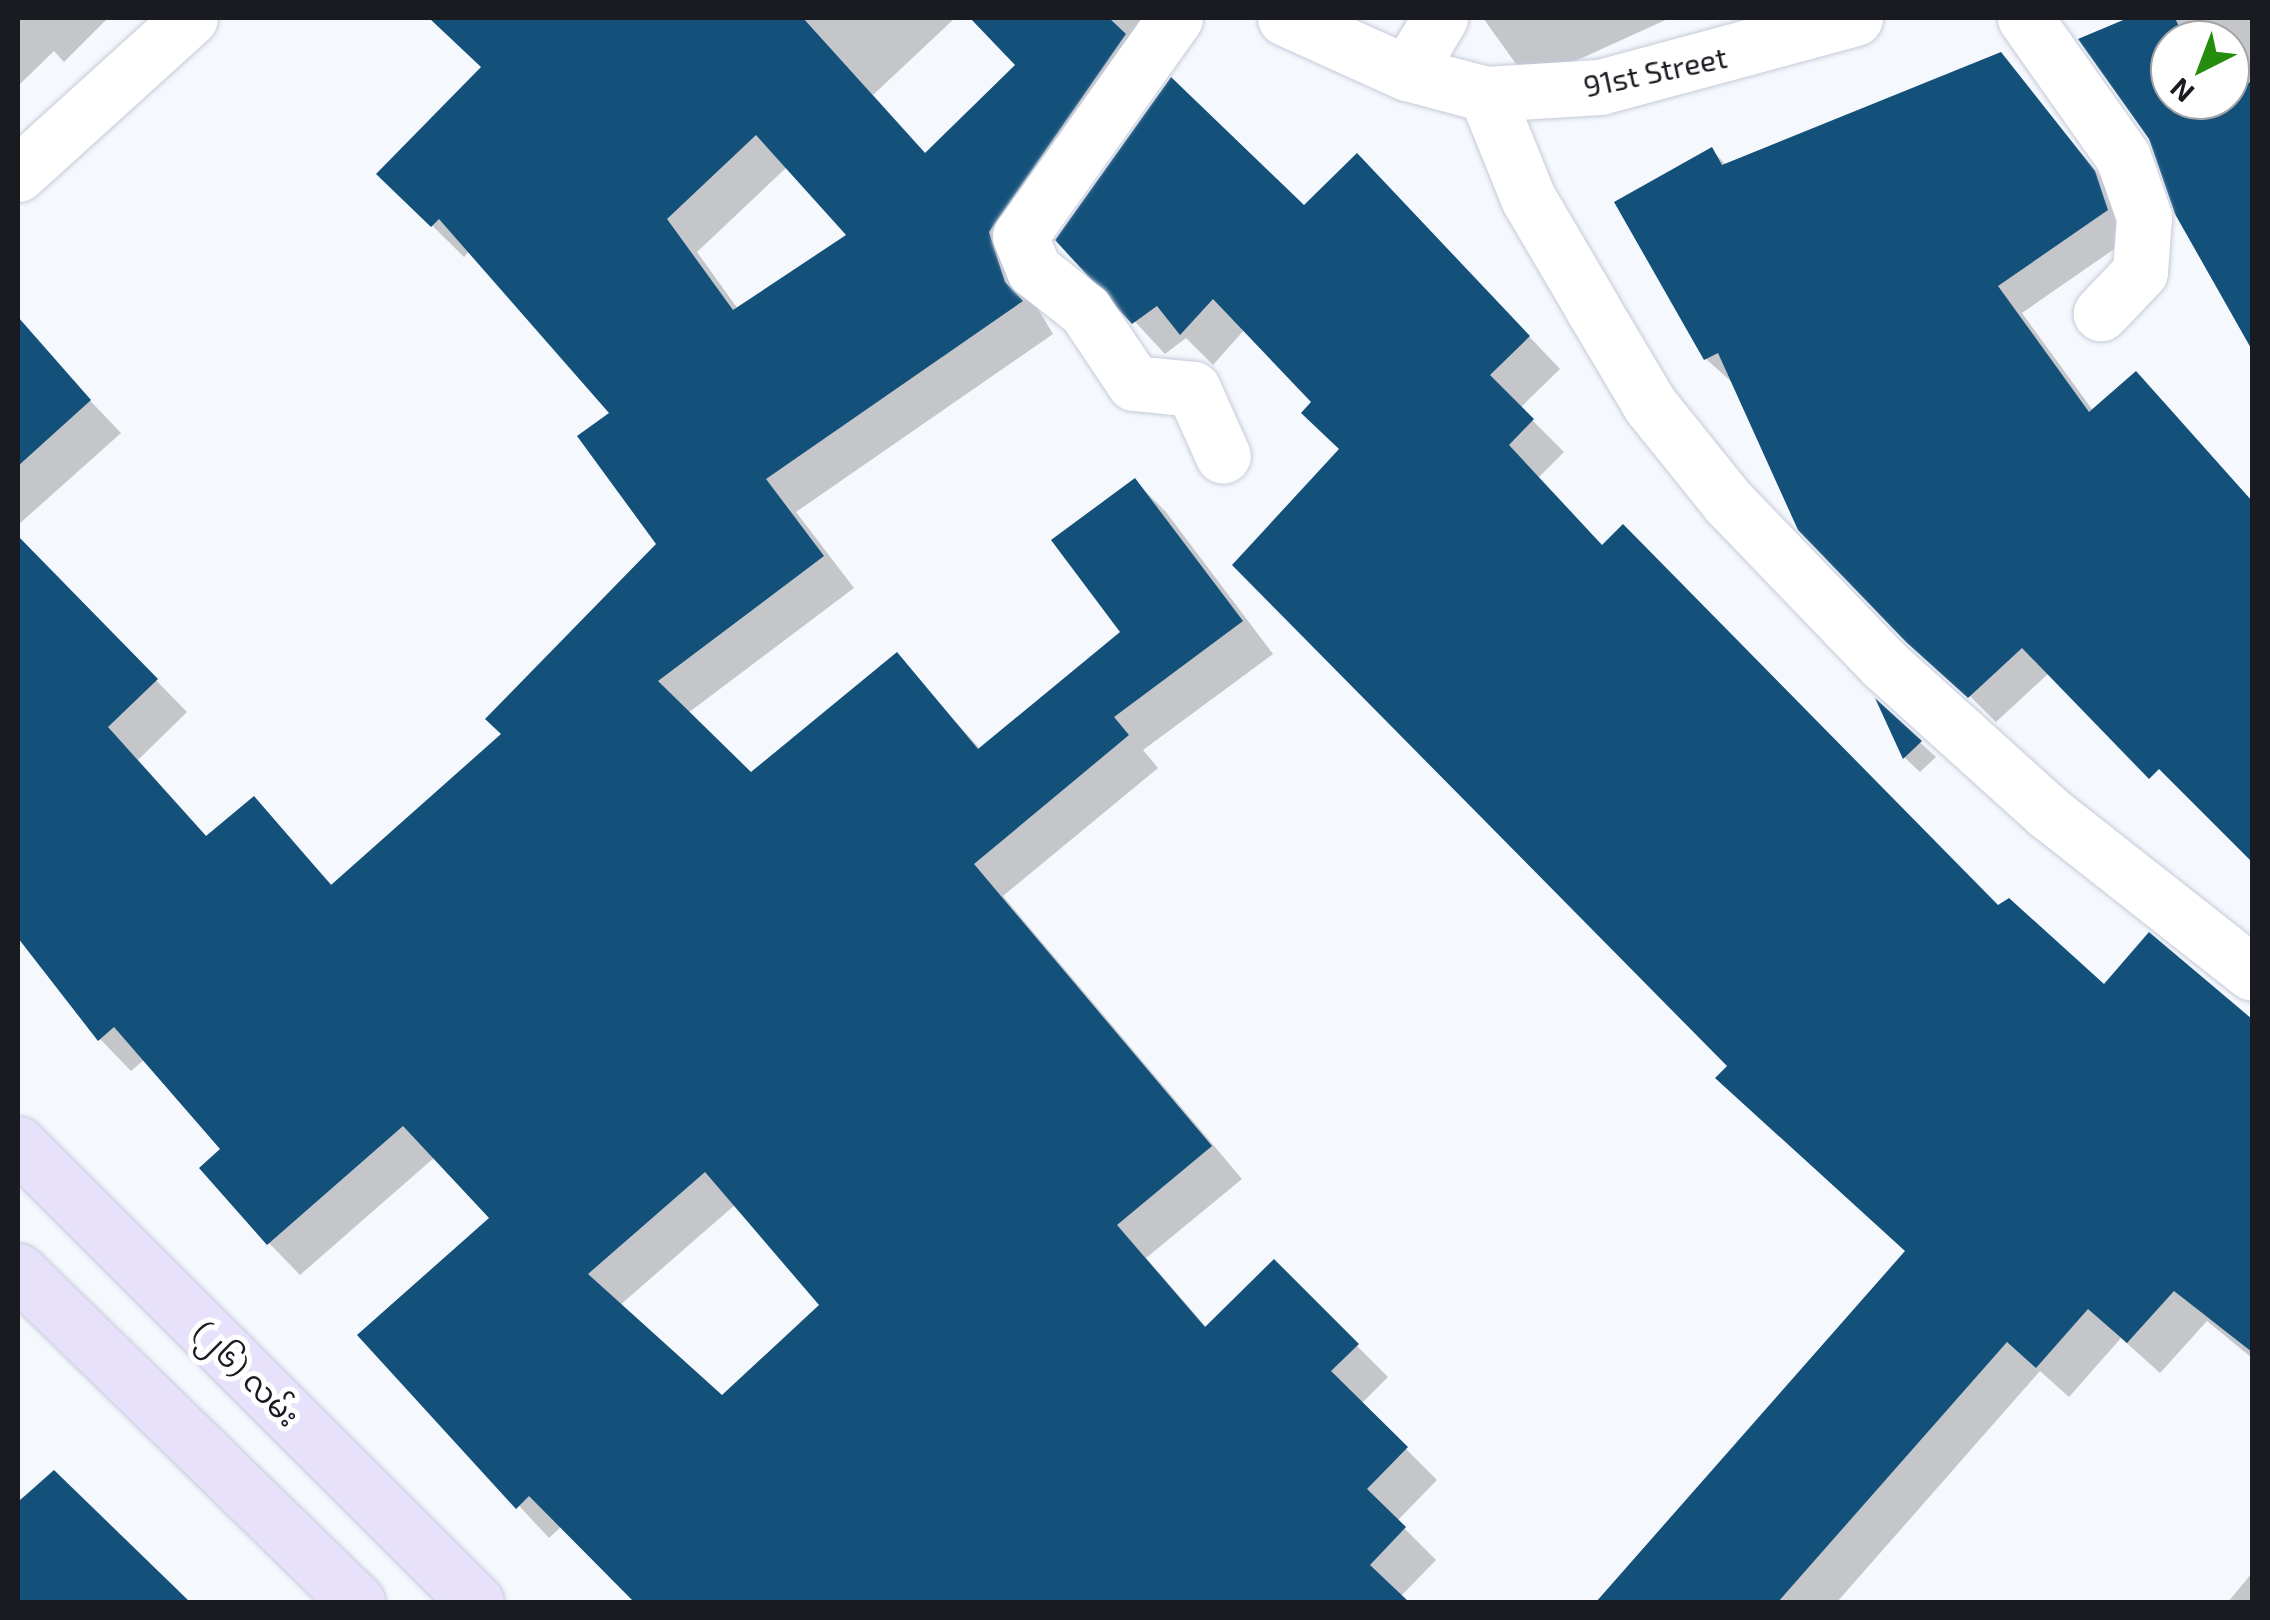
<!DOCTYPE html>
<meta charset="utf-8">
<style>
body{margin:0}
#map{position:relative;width:2270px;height:1620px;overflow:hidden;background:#f5f8fd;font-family:"Exo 2","Noto Sans Myanmar",sans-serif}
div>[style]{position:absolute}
.shadow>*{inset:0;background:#0003}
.building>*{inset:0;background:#13507a}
.roads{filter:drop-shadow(0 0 2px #c5cad9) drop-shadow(0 0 2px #c5cad9)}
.minor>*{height:55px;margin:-27.5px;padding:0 27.5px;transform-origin:27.5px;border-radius:27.5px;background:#fff}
.major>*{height:55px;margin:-27.5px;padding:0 27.5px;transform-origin:27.5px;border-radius:27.5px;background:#e8e1fc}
span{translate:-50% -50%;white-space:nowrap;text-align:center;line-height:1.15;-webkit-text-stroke:10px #fff;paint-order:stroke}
.street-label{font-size:30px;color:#1a1b21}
.frame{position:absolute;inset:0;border:20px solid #1a1b21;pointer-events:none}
.north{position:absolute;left:2150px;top:20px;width:100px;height:100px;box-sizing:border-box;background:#fff;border:2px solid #a3a4a6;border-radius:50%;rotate:222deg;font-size:28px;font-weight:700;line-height:40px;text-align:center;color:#1a1b21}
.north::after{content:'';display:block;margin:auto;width:35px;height:45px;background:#248d0d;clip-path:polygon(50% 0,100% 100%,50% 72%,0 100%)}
</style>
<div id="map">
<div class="shadow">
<i style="clip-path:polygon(18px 18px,108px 18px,64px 62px,54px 51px,18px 86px)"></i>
<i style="clip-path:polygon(evenodd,491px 18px,955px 18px,873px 95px,927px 155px,1019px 65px,973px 18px,1171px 18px,1022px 282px,1053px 334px,796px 512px,854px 588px,688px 713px,751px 775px,896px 655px,981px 750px,1123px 633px,1135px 481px,1166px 512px,1273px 654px,1143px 750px,1158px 768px,1003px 896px,1242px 1179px,1146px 1258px,1207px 1328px,1274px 1263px,1388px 1377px,1361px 1404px,1437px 1480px,1397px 1521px,1436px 1560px,1400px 1597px,1405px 1602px,638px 1602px,562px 1526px,549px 1538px,360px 1335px,493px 1218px,435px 1157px,300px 1275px,269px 1243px,224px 1150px,145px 1059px,131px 1071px,100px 1039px,18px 933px,18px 539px,187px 712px,138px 760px,208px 838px,253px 799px,333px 886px,504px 735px,659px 545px,613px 413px,470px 250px,464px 257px,380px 174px,484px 67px,463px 47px,491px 18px,787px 167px,850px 236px,738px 309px,697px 252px,787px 167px,491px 18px,736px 1204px,822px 1305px,722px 1398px,619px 1306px,736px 1204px)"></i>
<i style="clip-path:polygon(1483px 18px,1670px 18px,1529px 82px)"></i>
<i style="clip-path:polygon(evenodd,2144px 18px,2252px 18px,2252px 345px,2177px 213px,2151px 138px,2082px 41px,2144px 18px,2170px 40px,2230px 40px,2230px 100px,2170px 100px,2170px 40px)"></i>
<i style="clip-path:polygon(2000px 54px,2120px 200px,2133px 236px,2022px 313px,2094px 412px,2162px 400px,2252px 502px,2252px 699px,2150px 776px,2049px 673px,1996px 722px,1801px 529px,1734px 384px,1706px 359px,1712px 150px,1727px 166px)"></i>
<i style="clip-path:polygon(1388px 188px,1560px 369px,1520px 408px,1564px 452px,1538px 478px,1603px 547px,1998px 908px,2104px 987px,2150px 935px,2252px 1025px,2252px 1358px,2207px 1321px,2160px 1373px,2121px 1338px,2069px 1397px,2040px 1371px,1837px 1602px,1600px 1602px,1907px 1252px,1718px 1078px,1731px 1066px,1314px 402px,1245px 329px,1213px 365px,1186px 338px,1165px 354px,1059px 240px,1304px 209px)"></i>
<i style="clip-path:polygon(18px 325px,121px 433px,18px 525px)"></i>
<i style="clip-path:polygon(1882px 708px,1936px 757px,1920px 772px,1905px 758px)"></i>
<i style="clip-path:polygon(54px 1473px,186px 1602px,18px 1602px,18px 1501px)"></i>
<i style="clip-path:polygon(2252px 1573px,2252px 1602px,2228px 1602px)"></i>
</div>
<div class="building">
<i style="clip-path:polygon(evenodd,429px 18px,803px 18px,925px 153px,1015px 65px,970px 18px,1109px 18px,1126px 34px,989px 232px,1005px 282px,1023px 301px,766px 479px,824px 556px,658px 681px,751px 772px,897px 652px,978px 749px,1120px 632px,1051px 540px,1135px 478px,1243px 621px,1114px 717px,1129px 735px,974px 864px,1212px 1146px,1117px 1225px,1205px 1327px,1274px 1259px,1359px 1344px,1331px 1371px,1408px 1447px,1367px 1489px,1406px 1527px,1370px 1565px,1409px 1602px,634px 1602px,529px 1496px,516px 1509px,357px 1335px,489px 1218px,403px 1126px,267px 1245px,199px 1168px,220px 1149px,114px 1027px,98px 1041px,18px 938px,18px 536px,158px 679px,108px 727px,206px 836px,254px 796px,331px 885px,501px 734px,485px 719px,656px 544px,577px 436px,609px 413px,439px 219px,431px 227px,376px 174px,481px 67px,429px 18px,756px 135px,846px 235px,733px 310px,667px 219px,756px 135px,429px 18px,705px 1172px,819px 1305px,722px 1395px,588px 1274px,705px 1172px)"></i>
<i style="clip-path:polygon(2128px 18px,2175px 18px,2185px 40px,2170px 40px,2170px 100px,2230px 100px,2252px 80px,2252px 350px,2175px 214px,2149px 139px,2078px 39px)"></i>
<i style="clip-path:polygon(2001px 52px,2095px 171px,2108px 210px,1998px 286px,2089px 412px,2136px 371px,2252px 501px,2252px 862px,2159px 769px,2149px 779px,2022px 648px,1968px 698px,1906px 642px,1798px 530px,1718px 353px,1704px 360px,1614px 202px,1712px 147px,1722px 165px)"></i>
<i style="clip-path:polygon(1171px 77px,1304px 205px,1357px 153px,1530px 336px,1490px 375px,1534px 419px,1509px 445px,1602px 545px,1623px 524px,1998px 905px,2009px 898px,2104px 984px,2149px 932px,2252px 1019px,2252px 1352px,2174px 1291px,2127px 1343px,2088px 1309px,2036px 1368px,2007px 1342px,1778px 1602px,1596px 1602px,1905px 1251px,1715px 1078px,1727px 1066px,1232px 565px,1339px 449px,1301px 413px,1311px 402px,1213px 299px,1180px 335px,1157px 306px,1132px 324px,1055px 240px)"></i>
<i style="clip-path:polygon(18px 317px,91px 400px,18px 466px)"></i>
<i style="clip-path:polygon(1875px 698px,1922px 741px,1903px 759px)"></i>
<i style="clip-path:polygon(54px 1470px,190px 1602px,18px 1602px,18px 1502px)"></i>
</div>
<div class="roads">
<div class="minor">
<i style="left:1175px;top:18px;width:267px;rotate:125.4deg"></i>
<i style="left:1020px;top:236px;width:37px;rotate:68deg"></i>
<i style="left:1034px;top:270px;width:65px;rotate:38.1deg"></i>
<i style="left:1085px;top:310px;width:88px;rotate:56.1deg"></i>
<i style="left:1134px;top:383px;width:59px;rotate:5.8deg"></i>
<i style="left:1193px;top:389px;width:73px;rotate:65.9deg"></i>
<i style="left:1285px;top:18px;width:134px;rotate:24.3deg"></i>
<i style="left:1407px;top:73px;width:82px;rotate:14.9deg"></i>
<i style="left:1486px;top:94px;width:114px;rotate:-3.5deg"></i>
<i style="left:1600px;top:87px;width:264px;rotate:-15.1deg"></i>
<i style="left:2025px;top:18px;width:170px;rotate:54.8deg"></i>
<i style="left:2123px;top:157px;width:64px;rotate:70.7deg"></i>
<i style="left:2144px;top:217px;width:55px;rotate:94.2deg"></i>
<i style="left:2140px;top:272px;width:57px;rotate:133.6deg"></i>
<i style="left:1407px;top:73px;width:64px;rotate:-59deg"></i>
<i style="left:1486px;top:94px;width:112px;rotate:68deg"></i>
<i style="left:1528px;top:198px;width:129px;rotate:59.6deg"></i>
<i style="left:1593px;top:309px;width:112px;rotate:59.3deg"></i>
<i style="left:1650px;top:405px;width:124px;rotate:51.2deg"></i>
<i style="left:1728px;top:502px;width:225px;rotate:46.1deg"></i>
<i style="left:1884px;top:664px;width:222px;rotate:42.1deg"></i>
<i style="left:2049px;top:813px;width:258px;rotate:38.2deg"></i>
<i style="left:18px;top:174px;width:232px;rotate:-42.2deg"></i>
</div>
<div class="major">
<i style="left:18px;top:1144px;width:648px;rotate:45deg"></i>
<i style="left:18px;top:1271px;width:474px;rotate:44.3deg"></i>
</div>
</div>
<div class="street-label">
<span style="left:1655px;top:71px;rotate:-12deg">91st Street</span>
<span style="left:247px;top:1373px;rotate:45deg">(၂၆) လမ်း</span>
</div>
<div class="frame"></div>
<div class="north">N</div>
</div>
